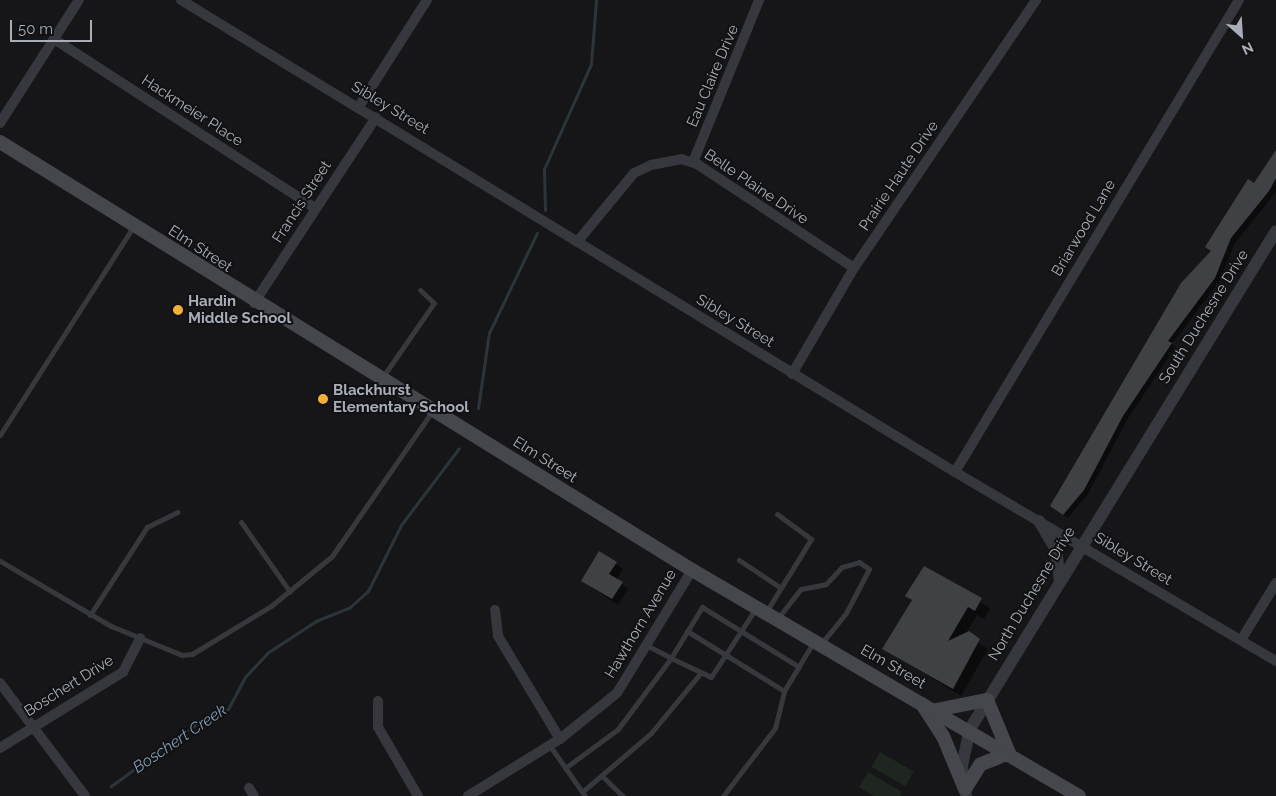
<!DOCTYPE html>
<style>
body{margin:0}
#map{position:relative;width:1276px;height:796px;overflow:hidden;background:#161618;font-family:Raleway,sans-serif}
div>[style]{position:absolute}
.green>*{inset:0;background:#1e261f;transform-origin:0 0}
.shadow>*{inset:0;background:#0007}
.stream>*{height:3px;margin:-1.5px;padding:0 1.5px;transform-origin:1.5px;border-radius:1.5px;background:#2c353c}
.building>*{inset:0;background:#404145}
.service>*{height:5px;margin:-2.5px;padding:0 2.5px;transform-origin:2.5px;border-radius:2.5px;background:#37383d}
.minor>*{height:10px;margin:-5px;padding:0 5px;transform-origin:5px;border-radius:5px;background:#37383d}
.tertiary>*{height:12px;margin:-6px;padding:0 6px;transform-origin:6px;border-radius:6px;background:#37383d}
.secondary>*{height:14px;margin:-7px;padding:0 7px;transform-origin:7px;border-radius:7px;background:#45474d}
.dots>*{width:14px;height:14px;translate:-50% -50%;box-sizing:border-box;border:2px solid #111113;border-radius:50%}
span{translate:-50% -50%;white-space:nowrap;text-align:center;line-height:1.15;-webkit-text-stroke:4px #111113;paint-order:stroke}
.street-label{font-size:15px;color:#a8adb8}
.poi-label{font-size:15px;color:#a8adb8;font-weight:700}
.left{translate:0 -50%;text-align:left}
.water-label{font-size:16px;color:#7f9bb3;font-style:italic}
.north{position:absolute;left:1216px;top:10px;width:50px;height:50px;-webkit-text-stroke:4px #111113;paint-order:stroke;rotate:154deg;font-size:14px;font-weight:700;line-height:20px;text-align:center;color:#a8adb8}
.north::after{content:'';display:block;margin:auto;width:18px;height:22px;background:#a8adb8;clip-path:polygon(50% 0,100% 100%,50% 72%,0 100%)}
.scale{position:absolute;left:10px;top:20px;width:82px;height:22px;box-sizing:border-box;border:2px solid #a8adb8;border-top:0;padding-left:6px;font-size:15px;line-height:18px;white-space:nowrap;color:#a8adb8;-webkit-text-stroke:4px #111113;paint-order:stroke}
</style>
<div id="map">
<div class="green">
<i style="left:880px;top:752px;width:39px;height:17px;rotate:30deg"></i>
<i style="clip-path:polygon(868px 772px,902px 792px,900px 796px,873px 796px,859px 787px)"></i>
</div>
<div class="shadow">
<i style="clip-path:polygon(1276px 152px,1276px 192px,1235px 243px,1219px 282px,1172px 344px,1175px 348px,1127px 420px,1088px 494px,1068px 518px,1051px 506px)"></i>
<i style="clip-path:polygon(600px 553px,623px 569px,616px 580px,628px 589px,618px 605px,582px 581px)"></i>
<i style="clip-path:polygon(924px 568px,990px 608px,984px 619px,977px 615px,966px 634px,988px 649px,961px 696px,884px 649px,912px 602px,907px 596px)"></i>
</div>
<div class="stream">
<i style="left:545px;top:210px;width:41px;rotate:-91.4deg"></i>
<i style="left:544px;top:169px;width:115px;rotate:-65.9deg"></i>
<i style="left:591px;top:64px;width:64px;rotate:-85.5deg"></i>
<i style="left:478px;top:408px;width:76px;rotate:-81.7deg"></i>
<i style="left:489px;top:333px;width:111px;rotate:-64.4deg"></i>
<i style="left:111px;top:786px;width:104px;rotate:-36deg"></i>
<i style="left:195px;top:725px;width:37px;rotate:-26deg"></i>
<i style="left:228px;top:709px;width:36px;rotate:-62deg"></i>
<i style="left:245px;top:677px;width:33px;rotate:-47deg"></i>
<i style="left:267px;top:653px;width:59px;rotate:-33.1deg"></i>
<i style="left:316px;top:621px;width:35px;rotate:-22deg"></i>
<i style="left:349px;top:608px;width:25px;rotate:-42deg"></i>
<i style="left:368px;top:591px;width:74px;rotate:-63.4deg"></i>
<i style="left:401px;top:525px;width:96px;rotate:-53deg"></i>
</div>
<div class="building">
<i style="clip-path:polygon(1276px 150px,1276px 178px,1269px 191px,1231px 238px,1215px 278px,1168px 341px,1172px 343px,1123px 416px,1084px 490px,1063px 515px,1050px 506px,1181px 283px,1211px 251px,1205px 247px,1248px 179px,1254px 183px)"></i>
<i style="clip-path:polygon(599px 551px,617px 562px,609px 574px,623px 582px,612px 599px,581px 581px)"></i>
<i style="clip-path:polygon(924px 566px,982px 598px,975px 611px,968px 607px,948px 641px,969px 631px,980px 639px,953px 689px,882px 649px,912px 600px,905px 596px)"></i>
</div>
<div class="service">
<i style="left:382px;top:378px;width:91px;rotate:-55.3deg"></i>
<i style="left:434px;top:303px;width:19px;rotate:-137deg"></i>
<i style="left:0;top:435px;width:247px;rotate:-57.4deg"></i>
<i style="left:241px;top:522px;width:85px;rotate:55deg"></i>
<i style="left:739px;top:560px;width:50px;rotate:33.7deg"></i>
<i style="left:0;top:561px;width:129px;rotate:30.4deg"></i>
<i style="left:111px;top:626px;width:77px;rotate:22.2deg"></i>
<i style="left:182px;top:655px;width:10px;rotate:-6deg"></i>
<i style="left:192px;top:654px;width:92px;rotate:-31.3deg"></i>
<i style="left:271px;top:606px;width:79px;rotate:-39.3deg"></i>
<i style="left:332px;top:556px;width:178px;rotate:-55.3deg"></i>
<i style="left:766px;top:612px;width:86px;rotate:-58.3deg"></i>
<i style="left:811px;top:539px;width:42px;rotate:-143.7deg"></i>
<i style="left:90px;top:615px;width:105px;rotate:-57.1deg"></i>
<i style="left:147px;top:527px;width:34px;rotate:-26deg"></i>
<i style="left:778px;top:618px;width:37px;rotate:-52deg"></i>
<i style="left:801px;top:589px;width:25px;rotate:-11deg"></i>
<i style="left:826px;top:584px;width:23px;rotate:-47deg"></i>
<i style="left:842px;top:567px;width:18px;rotate:-16deg"></i>
<i style="left:859px;top:562px;width:12px;rotate:35deg"></i>
<i style="left:869px;top:569px;width:50px;rotate:117.6deg"></i>
<i style="left:846px;top:613px;width:40px;rotate:129deg"></i>
<i style="left:687px;top:631px;width:114px;rotate:31.7deg"></i>
<i style="left:646px;top:645px;width:28px;rotate:27deg"></i>
<i style="left:671px;top:658px;width:60px;rotate:-58.7deg"></i>
<i style="left:702px;top:607px;width:114px;rotate:31.7deg"></i>
<i style="left:550px;top:746px;width:61px;rotate:55deg"></i>
<i style="left:565px;top:768px;width:66px;rotate:-36.3deg"></i>
<i style="left:618px;top:729px;width:89px;rotate:-53.3deg"></i>
<i style="left:671px;top:658px;width:44px;rotate:25.4deg"></i>
<i style="left:711px;top:677px;width:82px;rotate:-56.9deg"></i>
<i style="left:603px;top:777px;width:28px;rotate:44deg"></i>
<i style="left:582px;top:792px;width:91px;rotate:-40.5deg"></i>
<i style="left:651px;top:733px;width:75px;rotate:-50.4deg"></i>
<i style="left:723px;top:796px;width:86px;rotate:-52.6deg"></i>
<i style="left:775px;top:728px;width:38px;rotate:-76deg"></i>
<i style="left:784px;top:691px;width:56px;rotate:-58.9deg"></i>
</div>
<div class="minor">
<i style="left:181px;top:0;width:907px;rotate:31.38deg"></i>
<i style="left:955px;top:472px;width:373px;rotate:30.5deg"></i>
<i style="left:54px;top:39px;width:311px;rotate:32.9deg"></i>
<i style="left:358px;top:108px;width:128px;rotate:-57.4deg"></i>
<i style="left:0;top:123px;width:146px;rotate:-57.3deg"></i>
<i style="left:693px;top:162px;width:175px;rotate:-67.8deg"></i>
<i style="left:577px;top:242px;width:89px;rotate:-50.4deg"></i>
<i style="left:634px;top:173px;width:19px;rotate:-25deg"></i>
<i style="left:651px;top:165px;width:31px;rotate:-11deg"></i>
<i style="left:681px;top:159px;width:17px;rotate:17deg"></i>
<i style="left:697px;top:164px;width:188px;rotate:33.5deg"></i>
<i style="left:254px;top:303px;width:222px;rotate:-56.7deg"></i>
<i style="left:792px;top:374px;width:123px;rotate:-59.7deg"></i>
<i style="left:854px;top:268px;width:324px;rotate:-55.8deg"></i>
<i style="left:955px;top:472px;width:551px;rotate:-58.96deg"></i>
<i style="left:495px;top:610px;width:26px;rotate:83deg"></i>
<i style="left:498px;top:636px;width:120px;rotate:59deg"></i>
<i style="left:1241px;top:640px;width:67px;rotate:-58.4deg"></i>
<i style="left:0;top:683px;width:141px;rotate:53deg"></i>
<i style="left:378px;top:701px;width:26px;rotate:90deg"></i>
<i style="left:378px;top:727px;width:80px;rotate:59.9deg"></i>
<i style="left:0;top:748px;width:145px;rotate:-31.7deg"></i>
<i style="left:123px;top:672px;width:38px;rotate:-63deg"></i>
<i style="left:249px;top:788px;width:9px;rotate:58deg"></i>
<i style="left:468px;top:796px;width:108px;rotate:-31.8deg"></i>
<i style="left:560px;top:739px;width:73px;rotate:-38.9deg"></i>
<i style="left:617px;top:693px;width:144px;rotate:-58.6deg"></i>
</div>
<div class="tertiary">
<i style="left:1039px;top:521px;width:33px;rotate:59deg"></i>
<i style="left:1056px;top:549px;width:31px;rotate:83deg"></i>
<i style="left:966px;top:796px;width:30px;rotate:-98deg"></i>
<i style="left:962px;top:766px;width:38px;rotate:-78deg"></i>
<i style="left:970px;top:729px;width:584px;rotate:-58.43deg"></i>
</div>
<div class="secondary">
<i style="left:0;top:142px;width:814px;rotate:31.74deg"></i>
<i style="left:692px;top:570px;width:448px;rotate:30.3deg"></i>
<i style="left:922px;top:704px;width:38px;rotate:57deg"></i>
<i style="left:943px;top:736px;width:57px;rotate:67.5deg"></i>
<i style="left:936px;top:710px;width:52px;rotate:-11.1deg"></i>
<i style="left:987px;top:700px;width:57px;rotate:67.5deg"></i>
<i style="left:1009px;top:753px;width:31px;rotate:158deg"></i>
<i style="left:980px;top:765px;width:28px;rotate:122deg"></i>
</div>
<div class="dots">
<i style="left:178px;top:310px;background:#f2b134"></i>
<i style="left:323px;top:399px;background:#f2b134"></i>
</div>
<div class="street-label">
<span style="left:713px;top:76px;rotate:-67deg">Eau Claire Drive</span>
<span style="left:390px;top:108px;rotate:31deg">Sibley Street</span>
<span style="left:192px;top:111px;rotate:33deg">Hackmeier Place</span>
<span style="left:899px;top:176px;rotate:-56deg">Prairie Haute Drive</span>
<span style="left:756px;top:187px;rotate:34deg">Belle Plaine Drive</span>
<span style="left:302px;top:202px;rotate:-57deg">Francis Street</span>
<span style="left:1084px;top:228px;rotate:-59deg">Briarwood Lane</span>
<span style="left:200px;top:249px;rotate:33deg">Elm Street</span>
<span style="left:1204px;top:317px;rotate:-58deg">South Duchesne Drive</span>
<span style="left:735px;top:321px;rotate:31deg">Sibley Street</span>
<span style="left:545px;top:460px;rotate:32deg">Elm Street</span>
<span style="left:1133px;top:559px;rotate:31deg">Sibley Street</span>
<span style="left:1032px;top:594px;rotate:-59deg">North Duchesne Drive</span>
<span style="left:641px;top:624px;rotate:-59deg">Hawthorn Avenue</span>
<span style="left:893px;top:667px;rotate:30deg">Elm Street</span>
<span style="left:69px;top:686px;rotate:-32deg">Boschert Drive</span>
</div>
<div class="poi-label">
<span class="left" style="left:188px;top:310px">Hardin<br>Middle School</span>
<span class="left" style="left:333px;top:399px">Blackhurst<br>Elementary School</span>
</div>
<div class="water-label">
<span style="left:180px;top:739px;rotate:-34deg">Boschert Creek</span>
</div>
<div class="north">N</div>
<div class="scale">50 m</div>
</div>
